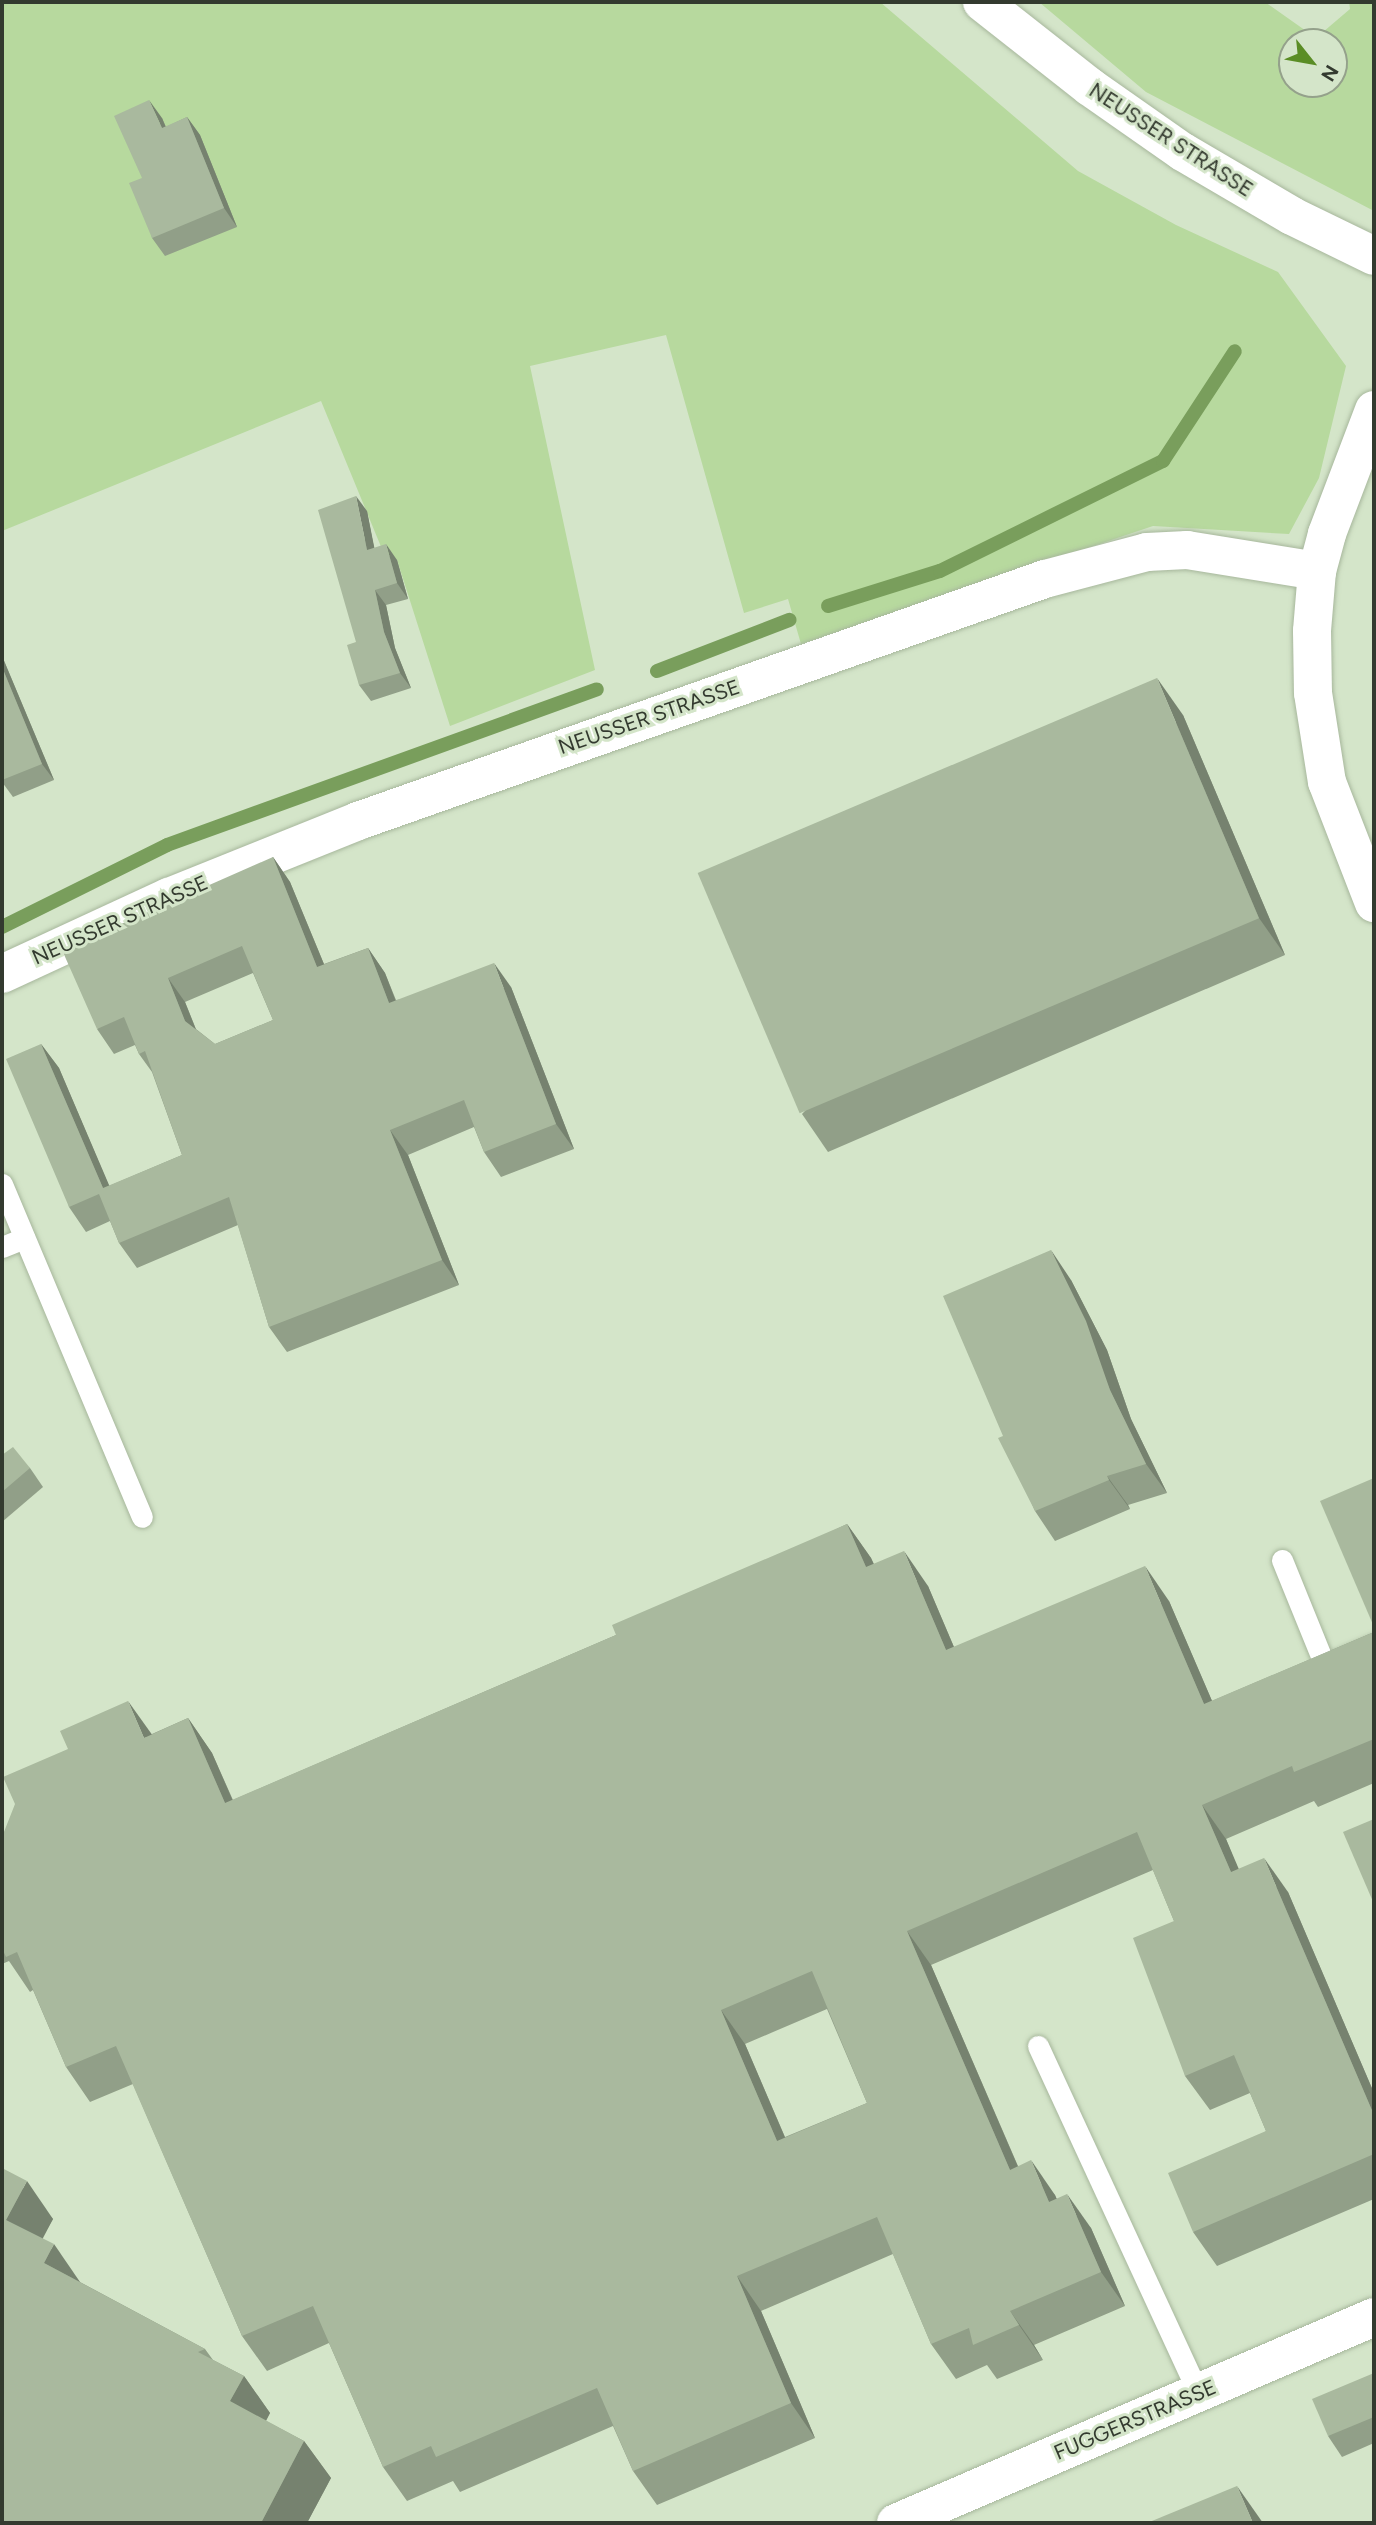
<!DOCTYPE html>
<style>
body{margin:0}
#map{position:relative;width:1376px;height:2525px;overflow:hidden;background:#d4e5c9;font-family:Figtree,sans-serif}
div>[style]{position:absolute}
.green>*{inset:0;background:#b7d99e}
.stream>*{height:14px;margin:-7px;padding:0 7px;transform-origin:7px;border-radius:7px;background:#799e5c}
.roads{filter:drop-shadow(0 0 2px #a7b79c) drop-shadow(0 0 2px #a7b79c)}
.service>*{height:21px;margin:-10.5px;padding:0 10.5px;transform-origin:10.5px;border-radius:10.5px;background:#fff}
.minor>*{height:38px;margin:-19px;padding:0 19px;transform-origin:19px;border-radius:19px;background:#fff}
.tertiary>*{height:38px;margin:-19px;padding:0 19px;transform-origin:19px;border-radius:19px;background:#fff}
.wall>*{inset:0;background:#919f88}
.shaded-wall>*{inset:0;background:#76826f}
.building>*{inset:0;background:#a9b99e;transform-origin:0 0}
span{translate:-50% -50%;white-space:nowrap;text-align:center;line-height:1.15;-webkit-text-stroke:6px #d4e5c9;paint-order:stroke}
.street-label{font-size:21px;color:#333a2f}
.frame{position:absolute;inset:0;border:4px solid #333a2f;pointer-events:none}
.north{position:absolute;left:1278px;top:28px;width:70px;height:70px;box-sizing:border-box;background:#d4e5c9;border:2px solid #94a18b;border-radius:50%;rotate:121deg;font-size:19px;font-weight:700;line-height:28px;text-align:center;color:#333a2f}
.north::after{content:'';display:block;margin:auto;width:24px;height:32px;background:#5a8d25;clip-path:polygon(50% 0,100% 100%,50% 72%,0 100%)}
</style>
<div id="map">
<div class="green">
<i style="clip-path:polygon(2px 2px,880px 2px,1078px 171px,1176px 225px,1278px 272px,1346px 366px,1319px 478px,1289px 534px,1153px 526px,801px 644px,788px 599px,744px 613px,666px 335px,530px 366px,595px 670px,450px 726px,397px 560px,384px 554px,321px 401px,2px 531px)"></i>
<i style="clip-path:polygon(evenodd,1039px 2px,1265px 2px,1316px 38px,1350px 9px,1349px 2px,1374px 2px,1374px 211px,1146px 92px,1039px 2px,1292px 42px,1334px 42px,1334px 84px,1292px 84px,1292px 42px)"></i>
</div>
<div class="stream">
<i style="left:828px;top:606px;width:117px;rotate:-17.4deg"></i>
<i style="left:940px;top:571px;width:249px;rotate:-26.3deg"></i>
<i style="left:1163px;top:461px;width:131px;rotate:-56.8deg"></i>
<i style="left:657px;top:671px;width:142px;rotate:-21.1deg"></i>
<i style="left:2px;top:927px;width:184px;rotate:-26.4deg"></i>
<i style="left:167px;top:845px;width:457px;rotate:-19.9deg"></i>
</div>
<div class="roads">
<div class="service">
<i style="left:2px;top:1184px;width:361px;rotate:67.2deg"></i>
<i style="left:2px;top:1247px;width:24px;rotate:-22deg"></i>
<i style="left:1282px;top:1560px;width:114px;rotate:67.9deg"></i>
<i style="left:1325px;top:1666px;width:53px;rotate:-23.2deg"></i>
<i style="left:1038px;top:2046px;width:382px;rotate:65.2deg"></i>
</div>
<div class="minor">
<i style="left:1374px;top:410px;width:133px;rotate:110.8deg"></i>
<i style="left:1327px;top:534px;width:38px;rotate:105deg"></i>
<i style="left:1317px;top:571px;width:60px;rotate:94.8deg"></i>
<i style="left:1312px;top:631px;width:62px;rotate:89.1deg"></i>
<i style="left:1313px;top:693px;width:90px;rotate:81.1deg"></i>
<i style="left:1327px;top:782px;width:130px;rotate:68.8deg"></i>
<i style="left:2px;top:974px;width:184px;rotate:-24.8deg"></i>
<i style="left:169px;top:897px;width:204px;rotate:-21.9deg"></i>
<i style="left:358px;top:821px;width:728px;rotate:-19.41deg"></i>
<i style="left:1045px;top:579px;width:106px;rotate:-14.8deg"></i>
<i style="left:1147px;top:552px;width:40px;rotate:-2.9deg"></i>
<i style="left:1187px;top:550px;width:132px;rotate:9.2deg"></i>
<i style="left:896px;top:2523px;width:520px;rotate:-23.31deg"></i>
</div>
<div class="tertiary">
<i style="left:982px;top:2px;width:137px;rotate:38.2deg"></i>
<i style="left:1090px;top:87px;width:113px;rotate:35deg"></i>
<i style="left:1183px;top:152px;width:126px;rotate:30.4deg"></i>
<i style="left:1292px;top:216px;width:91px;rotate:26deg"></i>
</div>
</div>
<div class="wall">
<i style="clip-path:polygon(187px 117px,200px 135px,237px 227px,165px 256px,152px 238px,142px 178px,162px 118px,166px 127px)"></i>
<i style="clip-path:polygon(367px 511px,374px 548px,397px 560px,408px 599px,386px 605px,395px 648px,411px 688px,371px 701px,359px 685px,356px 642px)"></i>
<i style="clip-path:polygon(2px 656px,54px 780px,13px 797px,2px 782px)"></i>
<i style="clip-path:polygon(1183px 715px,1285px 955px,828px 1152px,802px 1114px)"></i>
<i style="clip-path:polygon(evenodd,273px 857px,290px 882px,324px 964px,368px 948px,385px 973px,396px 1000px,511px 987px,574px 1149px,501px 1177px,484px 1152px,474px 1127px,408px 1155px,459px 1285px,287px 1352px,269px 1327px,238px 1225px,137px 1268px,119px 1243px,110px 1221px,86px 1232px,69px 1207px,41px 1044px,59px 1068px,109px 1186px,182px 1155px,152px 1072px,139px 1054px,135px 1045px,114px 1054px,97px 1029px,273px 857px,253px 973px,273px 1020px,215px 1044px,196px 1029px,185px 1002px,253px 973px)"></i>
<i style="clip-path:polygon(1071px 1280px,1107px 1350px,1131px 1419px,1167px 1493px,1128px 1505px,1130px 1509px,1055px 1541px,1035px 1511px,1003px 1436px)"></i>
<i style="clip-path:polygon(2px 1455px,30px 1468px,43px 1487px,2px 1522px)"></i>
<i style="clip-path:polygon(evenodd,847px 1524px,871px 1558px,874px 1564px,928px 1586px,954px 1647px,1169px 1601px,1212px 1701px,1374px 1632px,1374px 1783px,1318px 1807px,1314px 1801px,1226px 1839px,1238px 1869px,1288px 1892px,1374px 2093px,1374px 2199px,1217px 2266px,1193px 2232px,1266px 2131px,1250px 2093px,1210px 2110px,1185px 2076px,1174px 1921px,1153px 1870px,931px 1965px,1018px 2166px,1055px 2195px,1056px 2198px,1091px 2228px,1125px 2306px,1034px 2345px,1043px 2360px,997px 2379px,987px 2365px,956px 2379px,931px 2344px,893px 2254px,761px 2311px,815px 2438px,657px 2505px,633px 2471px,613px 2426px,460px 2492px,453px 2481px,407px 2501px,383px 2467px,329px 2343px,267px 2371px,242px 2336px,133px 2084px,90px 2102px,66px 2067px,33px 1990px,30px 1992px,9px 1961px,2px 1964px,2px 1837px,152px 1734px,188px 1718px,212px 1753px,233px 1800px,616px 1635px,847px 1524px,827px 2009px,867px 2103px,785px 2137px,745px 2044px,827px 2009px)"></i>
<i style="clip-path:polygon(2px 2168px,53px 2219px,42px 2238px,80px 2282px,205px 2349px,213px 2360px,244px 2376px,270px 2413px,266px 2421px,304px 2441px,331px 2478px,307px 2523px,2px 2523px)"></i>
<i style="clip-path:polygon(1374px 2373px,1374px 2443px,1342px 2457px,1328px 2436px)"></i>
</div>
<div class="shaded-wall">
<i style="clip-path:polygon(149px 100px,162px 118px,174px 147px,162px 128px)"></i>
<i style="clip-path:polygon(187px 117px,200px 135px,237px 227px,224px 208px)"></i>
<i style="clip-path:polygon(356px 496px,367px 511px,378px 566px,367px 550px)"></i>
<i style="clip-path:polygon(386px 544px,397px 560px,408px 599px,397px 583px)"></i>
<i style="clip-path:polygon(375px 590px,386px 605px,395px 648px,411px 688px,400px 673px,384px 632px)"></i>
<i style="clip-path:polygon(2px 656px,54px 780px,42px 764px,2px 667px)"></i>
<i style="clip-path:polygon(1157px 678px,1183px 715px,1285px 955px,1259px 918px)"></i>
<i style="clip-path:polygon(273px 857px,290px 882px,335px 991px,317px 967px)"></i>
<i style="clip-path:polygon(368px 948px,385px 973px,406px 1028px,389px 1003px)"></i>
<i style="clip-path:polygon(494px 963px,511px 987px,574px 1149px,556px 1124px)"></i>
<i style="clip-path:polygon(168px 978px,185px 1002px,202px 1045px,185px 1021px)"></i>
<i style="clip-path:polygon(41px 1044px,59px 1068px,121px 1213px,103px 1188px)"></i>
<i style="clip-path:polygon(390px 1130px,408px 1155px,459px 1285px,442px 1260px)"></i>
<i style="clip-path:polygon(1051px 1250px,1071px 1280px,1107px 1350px,1131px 1419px,1167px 1493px,1146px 1464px,1110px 1390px)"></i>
<i style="clip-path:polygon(1107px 1476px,1128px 1505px,1130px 1509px,1109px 1480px)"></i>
<i style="clip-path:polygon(847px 1524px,871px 1558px,890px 1602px,866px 1567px)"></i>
<i style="clip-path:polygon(904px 1551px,928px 1586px,970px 1685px,946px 1650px)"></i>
<i style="clip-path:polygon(1145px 1566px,1169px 1601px,1228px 1738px,1204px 1704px)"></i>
<i style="clip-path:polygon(128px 1701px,153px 1736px,144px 1738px)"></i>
<i style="clip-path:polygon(188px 1718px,212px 1753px,249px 1838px,225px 1803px)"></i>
<i style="clip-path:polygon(1202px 1805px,1226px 1839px,1255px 1907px,1231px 1872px)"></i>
<i style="clip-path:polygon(1264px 1858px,1288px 1892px,1374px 2093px,1374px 2115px)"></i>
<i style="clip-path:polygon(907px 1931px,931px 1965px,1034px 2204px,1010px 2170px)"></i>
<i style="clip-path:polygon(721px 2010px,745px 2044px,801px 2175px,777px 2141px)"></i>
<i style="clip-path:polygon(1031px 2160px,1055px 2195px,1073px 2236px,1049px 2202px)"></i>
<i style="clip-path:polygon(27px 2181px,53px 2219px,33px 2257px,6px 2220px)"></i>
<i style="clip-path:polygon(1067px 2194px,1091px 2228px,1125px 2306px,1101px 2272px)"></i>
<i style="clip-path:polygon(54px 2244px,80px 2282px,44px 2263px)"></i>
<i style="clip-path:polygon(737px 2276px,761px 2311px,815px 2438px,791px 2403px)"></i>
<i style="clip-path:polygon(1010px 2311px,1034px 2345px,1043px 2360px,1019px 2325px)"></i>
<i style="clip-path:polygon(244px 2376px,270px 2413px,256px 2439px,230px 2401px)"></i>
<i style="clip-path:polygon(304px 2441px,331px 2478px,307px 2523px,261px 2523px)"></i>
<i style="clip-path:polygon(1237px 2486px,1263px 2523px,1253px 2523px)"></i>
</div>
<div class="building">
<i style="clip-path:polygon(149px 100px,162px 128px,187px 117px,224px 208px,152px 238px,129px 183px,142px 178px,114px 116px)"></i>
<i style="clip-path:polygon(356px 496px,367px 550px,386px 544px,397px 583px,375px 590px,384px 632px,400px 673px,359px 685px,347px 645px,356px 642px,318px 510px)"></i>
<i style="clip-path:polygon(2px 667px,42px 764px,2px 780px)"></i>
<i style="left:1157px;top:678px;width:261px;height:499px;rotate:67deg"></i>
<i style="clip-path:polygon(evenodd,273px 857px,317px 967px,368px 948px,389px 1003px,494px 963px,556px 1124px,484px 1152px,464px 1100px,390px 1130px,442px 1260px,269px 1327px,229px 1197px,119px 1243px,99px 1194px,69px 1207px,6px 1059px,41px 1044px,103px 1188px,182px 1155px,145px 1051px,139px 1054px,124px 1017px,97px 1029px,62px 950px,273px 857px,242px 946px,273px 1020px,215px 1044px,185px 1021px,168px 978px,242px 946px)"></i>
<i style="clip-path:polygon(1051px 1250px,1086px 1321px,1110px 1390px,1146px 1464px,1107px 1476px,1109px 1480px,1035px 1511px,998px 1438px,1003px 1436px,943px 1296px)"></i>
<i style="clip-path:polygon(13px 1447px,30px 1468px,2px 1492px,2px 1455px)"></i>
<i style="clip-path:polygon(1374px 1478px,1374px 1627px,1320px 1501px)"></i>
<i style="clip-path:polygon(evenodd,847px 1524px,866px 1567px,904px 1551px,946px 1650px,1145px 1566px,1204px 1704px,1374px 1632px,1374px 1739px,1294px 1772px,1292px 1766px,1202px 1805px,1231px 1872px,1264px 1858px,1374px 2115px,1374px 2154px,1193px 2232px,1168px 2173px,1266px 2131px,1234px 2055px,1185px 2076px,1133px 1938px,1174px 1921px,1137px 1832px,907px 1931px,1010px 2170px,1031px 2160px,1049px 2202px,1067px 2194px,1101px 2272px,1010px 2311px,1019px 2325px,973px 2345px,969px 2328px,931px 2344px,877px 2217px,737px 2276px,791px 2403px,633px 2471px,597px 2388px,436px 2457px,431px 2446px,383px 2467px,313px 2306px,242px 2336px,116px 2046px,66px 2067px,17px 1952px,6px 1957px,2px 1948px,2px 1837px,15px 1804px,3px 1777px,68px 1749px,60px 1731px,128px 1701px,144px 1738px,188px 1718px,225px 1803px,616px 1635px,612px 1625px,847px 1524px,812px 1971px,867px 2103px,777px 2141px,721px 2010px,812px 1971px)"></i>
<i style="clip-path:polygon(1374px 1819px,1374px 1904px,1343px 1832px)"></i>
<i style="clip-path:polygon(2px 2168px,27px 2181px,6px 2220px,54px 2244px,44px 2263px,205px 2349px,198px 2352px,244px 2376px,230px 2401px,304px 2441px,261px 2523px,2px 2523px)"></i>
<i style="clip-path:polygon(1374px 2373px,1374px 2417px,1328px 2436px,1312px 2399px)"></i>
<i style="clip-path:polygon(1237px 2486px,1253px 2523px,1147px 2523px)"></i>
</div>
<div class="street-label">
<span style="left:1171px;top:140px;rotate:33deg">NEUSSER STRASSE</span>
<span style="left:649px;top:717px;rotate:-19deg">NEUSSER STRASSE</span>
<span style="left:120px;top:920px;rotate:-24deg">NEUSSER STRASSE</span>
<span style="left:1135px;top:2420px;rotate:-23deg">FUGGERSTRASSE</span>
</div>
<div class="frame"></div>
<div class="north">N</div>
</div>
